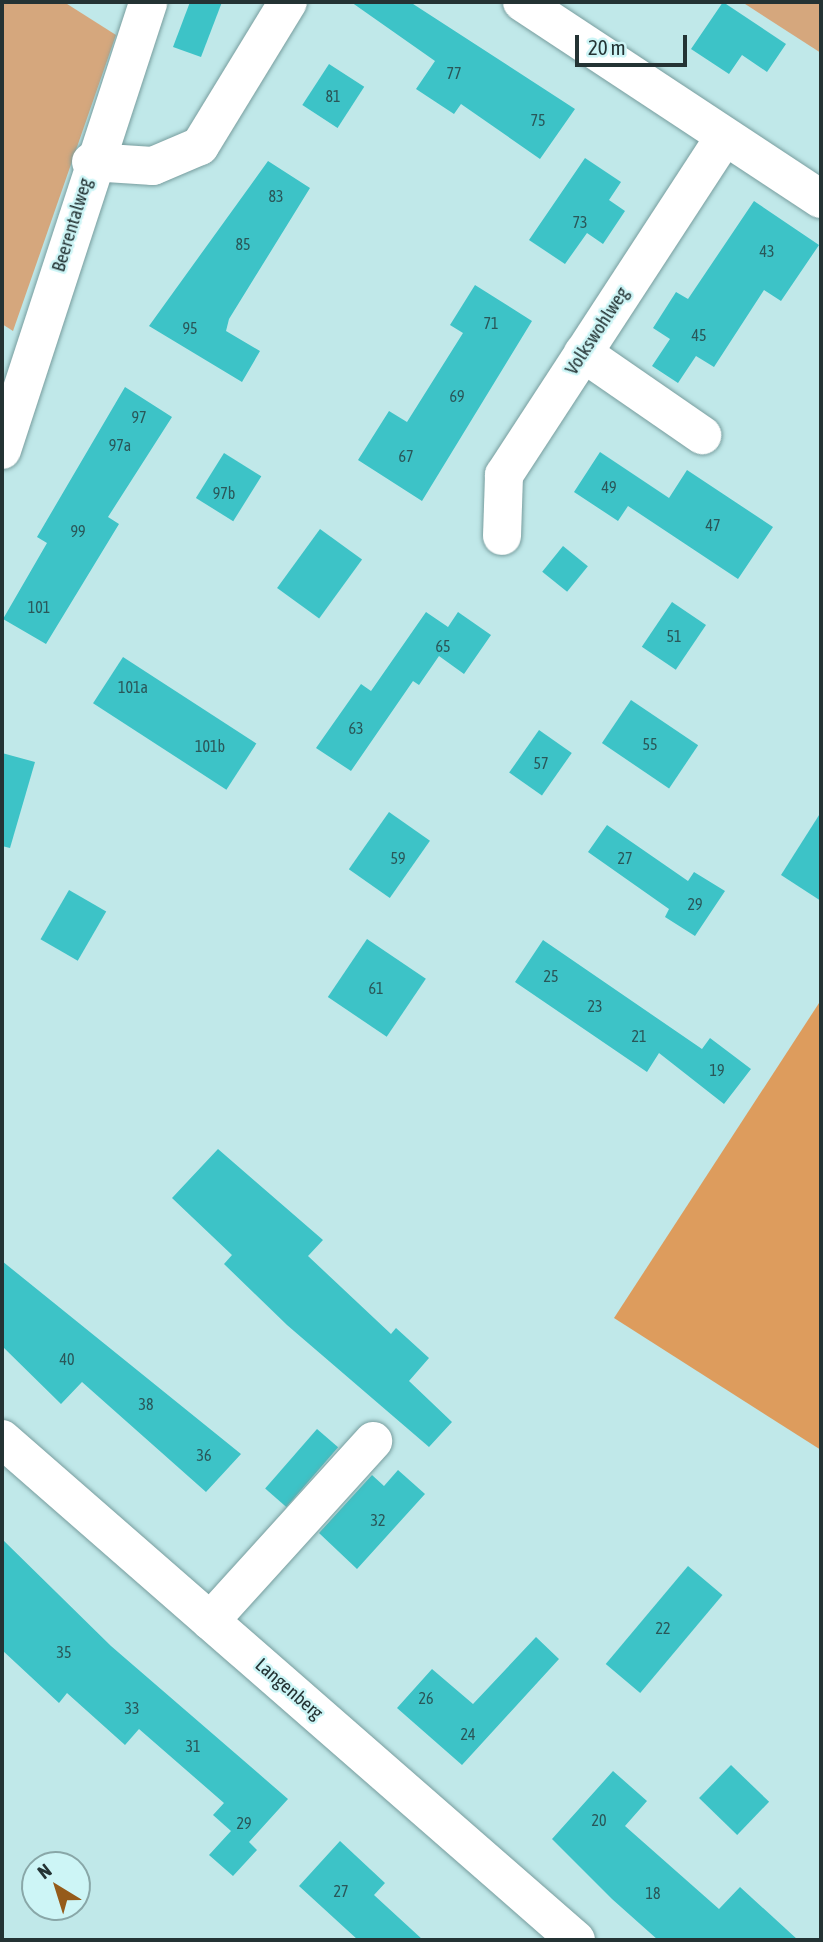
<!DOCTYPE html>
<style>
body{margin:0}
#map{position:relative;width:823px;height:1942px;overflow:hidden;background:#c0e8e9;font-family:"Asap Condensed",sans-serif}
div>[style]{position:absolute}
.green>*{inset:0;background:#d5a77d}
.forest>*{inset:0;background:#dd9c5d}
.building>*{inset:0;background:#3dc3c7;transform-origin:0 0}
.roads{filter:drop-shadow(0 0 2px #779d9e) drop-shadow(0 0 2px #779d9e)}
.minor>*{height:38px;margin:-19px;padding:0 19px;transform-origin:19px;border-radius:19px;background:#fff}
span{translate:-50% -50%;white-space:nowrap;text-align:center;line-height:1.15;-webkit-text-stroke:5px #cdf5f6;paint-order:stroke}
.number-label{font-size:16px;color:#2a5759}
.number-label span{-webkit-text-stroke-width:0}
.street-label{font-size:19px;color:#243334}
.frame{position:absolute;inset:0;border:4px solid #243334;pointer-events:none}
.north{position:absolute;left:21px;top:1851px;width:70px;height:70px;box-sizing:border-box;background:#cdf5f6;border:2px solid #89a7a8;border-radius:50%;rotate:322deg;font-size:19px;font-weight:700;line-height:28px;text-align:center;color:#243334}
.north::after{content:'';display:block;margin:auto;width:24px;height:32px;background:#955b1a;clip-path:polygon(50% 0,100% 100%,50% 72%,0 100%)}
.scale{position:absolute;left:575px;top:35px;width:112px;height:32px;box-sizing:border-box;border:4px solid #243334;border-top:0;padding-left:9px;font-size:21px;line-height:24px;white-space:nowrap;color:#243334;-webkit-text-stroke:5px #cdf5f6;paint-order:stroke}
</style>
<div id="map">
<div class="green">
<i style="clip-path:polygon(2px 2px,64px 2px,116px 35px,13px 331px,2px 324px)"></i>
<i style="clip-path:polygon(742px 2px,821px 2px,821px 53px)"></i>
</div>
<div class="forest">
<i style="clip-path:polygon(821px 1000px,821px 1450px,614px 1318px)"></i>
</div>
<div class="building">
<i style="clip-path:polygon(190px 2px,222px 2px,201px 57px,173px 47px)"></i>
<i style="clip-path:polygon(351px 2px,410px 2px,575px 109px,540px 159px,461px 104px,454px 114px,416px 89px,435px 61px)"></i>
<i style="clip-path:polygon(723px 2px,786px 44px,767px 72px,742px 55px,729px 74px,691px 49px)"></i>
<i style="left:329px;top:64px;width:42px;height:49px;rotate:33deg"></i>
<i style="clip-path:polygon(585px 158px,621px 182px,609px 200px,625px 211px,603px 244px,587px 233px,565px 264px,529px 240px)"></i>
<i style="clip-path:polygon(268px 161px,310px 188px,229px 319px,226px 331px,260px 351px,242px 382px,149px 326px)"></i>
<i style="clip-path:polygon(754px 201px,819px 245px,781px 301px,764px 290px,714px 367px,696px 356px,678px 383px,652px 366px,670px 339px,653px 328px,676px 292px,688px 299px)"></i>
<i style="clip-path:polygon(475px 285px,532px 321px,422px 501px,358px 460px,389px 411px,407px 422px,463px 333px,450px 325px)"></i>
<i style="clip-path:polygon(125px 387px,172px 417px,108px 517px,119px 524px,46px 644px,3px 619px,47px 543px,37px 537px)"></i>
<i style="clip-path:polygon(600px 452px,669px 498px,687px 470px,773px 527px,738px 579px,628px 506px,618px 521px,574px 492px)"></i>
<i style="left:224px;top:453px;width:44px;height:53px;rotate:32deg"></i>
<i style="left:320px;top:529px;width:52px;height:73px;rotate:36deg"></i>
<i style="left:563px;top:546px;width:32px;height:33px;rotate:39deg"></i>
<i style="left:672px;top:602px;width:41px;height:54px;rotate:34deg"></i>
<i style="clip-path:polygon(426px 612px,448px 627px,458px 612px,491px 635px,464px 674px,439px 656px,419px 685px,413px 681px,351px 771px,316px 748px,361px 684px,371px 691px)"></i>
<i style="left:123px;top:657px;width:159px;height:55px;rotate:33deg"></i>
<i style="left:631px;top:700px;width:81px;height:52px;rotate:34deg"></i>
<i style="left:539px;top:730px;width:40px;height:52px;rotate:35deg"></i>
<i style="clip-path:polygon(2px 753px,35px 762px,10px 848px,2px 846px)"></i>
<i style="left:389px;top:812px;width:50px;height:70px;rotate:35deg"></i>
<i style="clip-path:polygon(821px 812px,821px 901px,781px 875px)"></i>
<i style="clip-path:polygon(607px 825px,688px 881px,694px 872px,725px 891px,695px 936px,665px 917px,669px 909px,588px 852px)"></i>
<i style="left:69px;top:890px;width:43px;height:57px;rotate:30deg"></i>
<i style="left:367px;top:939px;width:71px;height:70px;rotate:34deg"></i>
<i style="clip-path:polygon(543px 940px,702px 1049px,710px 1038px,751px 1069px,724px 1104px,659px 1053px,647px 1072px,515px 982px)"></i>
<i style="clip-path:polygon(218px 1149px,323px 1240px,308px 1256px,391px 1334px,396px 1328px,429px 1358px,409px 1381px,452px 1422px,429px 1447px,287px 1325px,224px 1264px,232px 1255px,172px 1198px)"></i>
<i style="clip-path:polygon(2px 1261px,241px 1454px,206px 1492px,82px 1382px,61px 1404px,2px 1346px)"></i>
<i style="left:317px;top:1429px;width:28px;height:79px;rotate:41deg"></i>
<i style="clip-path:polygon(398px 1470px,425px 1494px,357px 1569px,319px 1533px,372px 1475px,384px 1486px)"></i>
<i style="clip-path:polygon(2px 1539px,111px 1646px,288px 1799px,249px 1842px,257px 1850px,233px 1876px,209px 1855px,231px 1831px,213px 1815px,224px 1803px,139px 1729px,125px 1745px,67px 1693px,59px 1703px,2px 1650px)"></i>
<i style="left:688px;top:1566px;width:45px;height:128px;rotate:40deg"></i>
<i style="clip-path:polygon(536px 1637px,559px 1659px,462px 1765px,397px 1708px,432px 1669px,473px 1704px)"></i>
<i style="left:731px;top:1765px;width:53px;height:46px;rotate:44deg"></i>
<i style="clip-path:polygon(613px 1771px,647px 1801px,625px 1826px,719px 1909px,740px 1887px,798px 1940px,658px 1940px,612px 1899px,552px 1839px)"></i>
<i style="clip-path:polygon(340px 1841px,385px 1883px,374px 1895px,423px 1940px,358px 1940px,299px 1886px)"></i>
</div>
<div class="roads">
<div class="minor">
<i style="left:522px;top:2px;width:358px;rotate:33.4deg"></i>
<i style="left:91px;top:162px;width:62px;rotate:3.7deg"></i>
<i style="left:153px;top:166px;width:51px;rotate:-23.1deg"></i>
<i style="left:200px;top:146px;width:169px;rotate:-58.6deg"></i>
<i style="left:583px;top:353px;width:145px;rotate:34.6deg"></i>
<i style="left:2px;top:450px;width:471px;rotate:-71.9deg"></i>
<i style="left:502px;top:536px;width:61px;rotate:-88.1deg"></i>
<i style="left:504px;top:475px;width:403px;rotate:-56.9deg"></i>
<i style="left:2px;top:1439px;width:762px;rotate:41.12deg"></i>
<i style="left:210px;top:1621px;width:243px;rotate:-47.8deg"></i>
</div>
</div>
<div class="number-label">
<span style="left:454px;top:73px">77</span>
<span style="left:333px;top:96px">81</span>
<span style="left:538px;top:120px">75</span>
<span style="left:276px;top:196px">83</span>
<span style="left:580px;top:222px">73</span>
<span style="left:243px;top:244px">85</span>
<span style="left:767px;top:251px">43</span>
<span style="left:491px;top:323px">71</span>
<span style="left:190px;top:328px">95</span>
<span style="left:699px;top:335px">45</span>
<span style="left:457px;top:396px">69</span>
<span style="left:139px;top:417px">97</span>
<span style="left:120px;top:445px">97a</span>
<span style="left:406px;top:456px">67</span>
<span style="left:609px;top:487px">49</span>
<span style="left:224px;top:493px">97b</span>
<span style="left:713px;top:525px">47</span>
<span style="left:78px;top:531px">99</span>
<span style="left:39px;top:607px">101</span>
<span style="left:674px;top:636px">51</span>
<span style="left:443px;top:646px">65</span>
<span style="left:133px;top:687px">101a</span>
<span style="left:356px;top:728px">63</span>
<span style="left:650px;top:744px">55</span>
<span style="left:210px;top:746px">101b</span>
<span style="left:541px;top:763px">57</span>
<span style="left:398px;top:858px">59</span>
<span style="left:625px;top:858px">27</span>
<span style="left:695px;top:904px">29</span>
<span style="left:551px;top:976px">25</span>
<span style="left:376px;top:988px">61</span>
<span style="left:595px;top:1006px">23</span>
<span style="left:639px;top:1036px">21</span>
<span style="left:717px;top:1070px">19</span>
<span style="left:67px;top:1359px">40</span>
<span style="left:146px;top:1404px">38</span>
<span style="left:204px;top:1455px">36</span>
<span style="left:378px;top:1520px">32</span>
<span style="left:663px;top:1628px">22</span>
<span style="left:64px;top:1652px">35</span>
<span style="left:426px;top:1698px">26</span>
<span style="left:132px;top:1708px">33</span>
<span style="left:468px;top:1734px">24</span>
<span style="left:193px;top:1746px">31</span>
<span style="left:599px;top:1820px">20</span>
<span style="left:244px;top:1823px">29</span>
<span style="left:341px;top:1891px">27</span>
<span style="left:653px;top:1893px">18</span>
</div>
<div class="street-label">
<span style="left:72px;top:225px;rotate:-73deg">Beerentalweg</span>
<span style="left:597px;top:331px;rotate:-57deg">Volkswohlweg</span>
<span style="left:289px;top:1689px;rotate:41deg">Langenberg</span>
</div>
<div class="frame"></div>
<div class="north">N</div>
<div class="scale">20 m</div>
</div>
